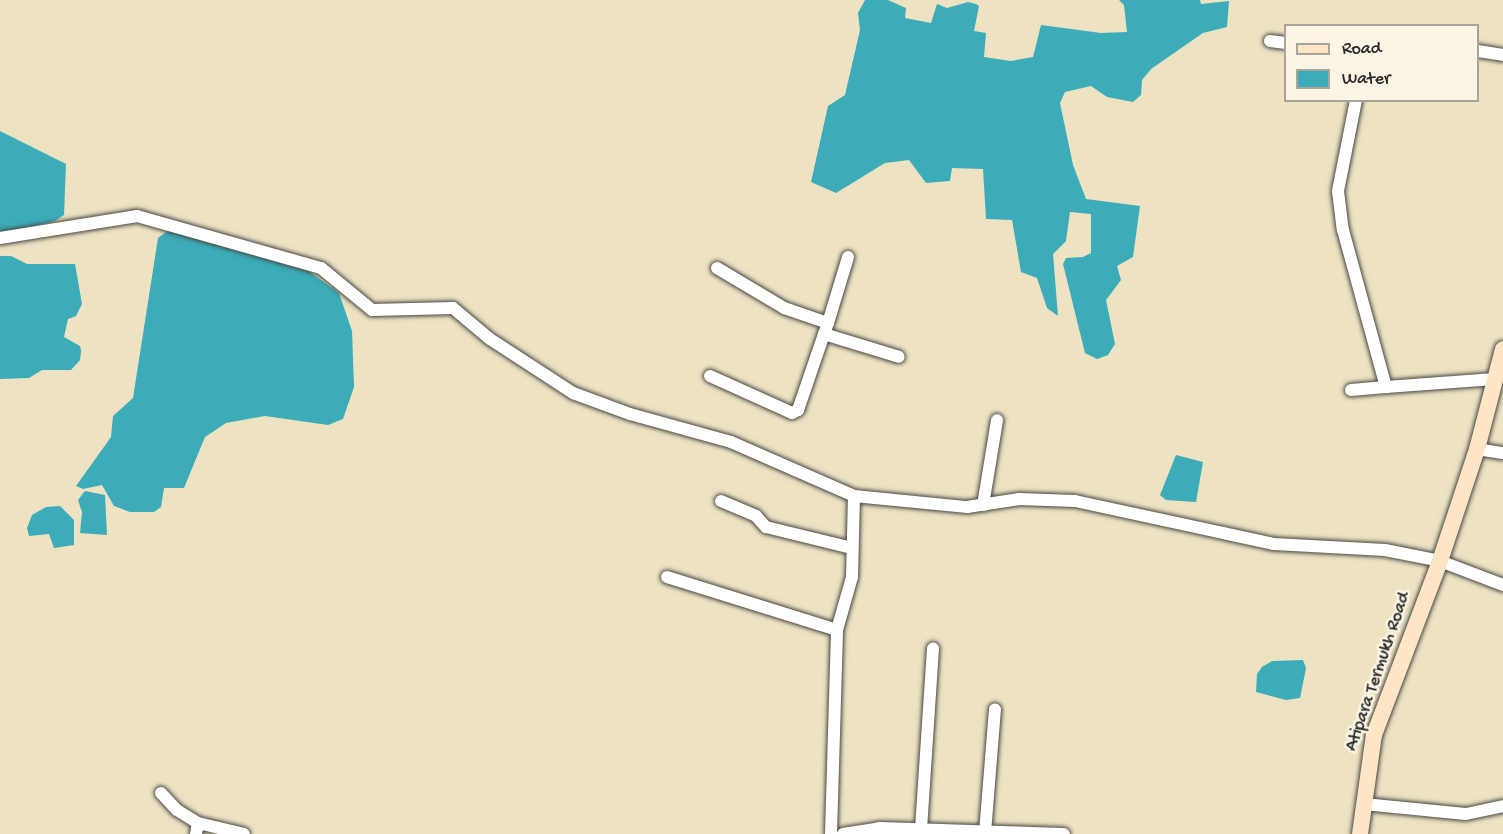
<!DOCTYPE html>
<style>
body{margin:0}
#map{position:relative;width:1503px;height:834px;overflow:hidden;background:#ede3c3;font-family:"Gochi Hand",sans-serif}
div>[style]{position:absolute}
.water>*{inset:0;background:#3bacb8}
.roads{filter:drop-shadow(0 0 2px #484742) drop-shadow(0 0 2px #484742)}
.street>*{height:12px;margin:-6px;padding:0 6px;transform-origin:6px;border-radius:6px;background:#fff}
.secondary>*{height:16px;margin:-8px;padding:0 8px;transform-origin:8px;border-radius:8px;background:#fde5c5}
span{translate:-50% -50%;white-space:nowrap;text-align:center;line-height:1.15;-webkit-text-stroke:5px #fcf5e5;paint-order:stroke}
.street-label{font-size:18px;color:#2b2b2b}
.legend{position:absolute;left:1284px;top:24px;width:195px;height:78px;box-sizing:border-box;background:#fcf5e5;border:2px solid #a8a49b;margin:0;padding:8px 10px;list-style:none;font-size:18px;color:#2b2b2b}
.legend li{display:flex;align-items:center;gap:12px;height:30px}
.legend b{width:30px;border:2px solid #a8a49b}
</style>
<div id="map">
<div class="water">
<i style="clip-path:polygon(865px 0,888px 0,906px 8px,905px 18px,931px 23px,937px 4px,947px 8px,968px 2px,976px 4px,979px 6px,974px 31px,986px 33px,984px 57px,1011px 61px,1033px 57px,1041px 25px,1101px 33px,1127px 32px,1124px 5px,1119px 0,1200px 0,1201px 4px,1229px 1px,1227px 27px,1203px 33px,1151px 69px,1142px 80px,1141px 95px,1133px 102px,1107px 97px,1091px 86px,1065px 92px,1060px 103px,1073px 165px,1086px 199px,1140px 206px,1133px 257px,1117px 266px,1121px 280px,1106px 300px,1115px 344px,1108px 355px,1097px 359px,1085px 353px,1063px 264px,1066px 258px,1083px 257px,1091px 253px,1091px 214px,1070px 212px,1066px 241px,1053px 254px,1058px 316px,1047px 308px,1037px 278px,1021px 272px,1012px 220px,986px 219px,983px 169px,952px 168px,950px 181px,926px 183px,909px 160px,885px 163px,836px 193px,811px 182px,828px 106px,845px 95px,860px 30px,858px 13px)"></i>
<i style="clip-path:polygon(0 131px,66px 164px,64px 215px,55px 221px,0 235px)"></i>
<i style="clip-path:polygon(170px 229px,303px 267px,339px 293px,352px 331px,354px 387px,343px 419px,328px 425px,265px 416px,226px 423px,205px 437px,184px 488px,164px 488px,161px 507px,154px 512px,130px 512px,114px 506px,102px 485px,83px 489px,76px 486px,111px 437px,113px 416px,133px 398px,158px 238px)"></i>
<i style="clip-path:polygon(0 256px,11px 256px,27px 264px,75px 264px,82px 304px,76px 316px,68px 319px,64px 337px,80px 346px,81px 351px,80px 360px,71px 370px,42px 370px,29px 378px,0 379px)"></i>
<i style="clip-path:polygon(1176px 455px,1203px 462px,1196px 502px,1166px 500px,1160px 495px)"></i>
<i style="clip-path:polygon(85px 491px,105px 495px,107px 535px,80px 533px,82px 512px,78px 500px)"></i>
<i style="clip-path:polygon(60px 506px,74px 520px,74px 545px,54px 548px,49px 534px,29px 536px,27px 528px,32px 515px,46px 507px)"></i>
<i style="clip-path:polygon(1303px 660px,1306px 668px,1300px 698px,1286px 700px,1256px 692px,1257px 674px,1262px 667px,1272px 661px)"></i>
</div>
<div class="roads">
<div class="street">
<i style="left:1270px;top:41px;width:16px;rotate:7deg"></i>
<i style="left:1478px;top:51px;width:25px;rotate:9deg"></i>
<i style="left:1356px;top:100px;width:93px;rotate:101.2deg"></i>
<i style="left:1338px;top:191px;width:39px;rotate:83deg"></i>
<i style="left:1343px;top:230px;width:163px;rotate:74.7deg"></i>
<i style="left:1386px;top:387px;width:109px;rotate:-4.2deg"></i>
<i style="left:0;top:238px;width:139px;rotate:-9.1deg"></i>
<i style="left:137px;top:216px;width:191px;rotate:15.8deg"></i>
<i style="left:321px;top:268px;width:66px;rotate:39.5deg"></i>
<i style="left:372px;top:310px;width:81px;rotate:-1.4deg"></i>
<i style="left:453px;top:308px;width:48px;rotate:40deg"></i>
<i style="left:490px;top:339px;width:99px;rotate:33deg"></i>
<i style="left:573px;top:393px;width:61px;rotate:20.2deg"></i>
<i style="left:630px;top:414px;width:105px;rotate:15.5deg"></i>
<i style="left:731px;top:442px;width:134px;rotate:23.7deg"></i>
<i style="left:854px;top:496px;width:114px;rotate:5.6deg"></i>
<i style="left:967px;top:507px;width:53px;rotate:-8.7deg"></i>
<i style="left:1019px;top:499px;width:56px;rotate:2deg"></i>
<i style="left:1075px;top:501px;width:204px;rotate:12.2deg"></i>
<i style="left:1274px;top:544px;width:111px;rotate:3.1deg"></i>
<i style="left:1385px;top:550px;width:56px;rotate:11.3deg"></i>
<i style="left:1440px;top:561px;width:67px;rotate:20.9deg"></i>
<i style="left:717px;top:268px;width:78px;rotate:30.8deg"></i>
<i style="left:784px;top:308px;width:46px;rotate:18.8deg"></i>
<i style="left:828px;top:323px;width:12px;rotate:110deg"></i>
<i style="left:828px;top:323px;width:69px;rotate:-73.1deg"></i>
<i style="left:710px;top:376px;width:90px;rotate:24.3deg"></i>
<i style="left:792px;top:413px;width:7px;rotate:-27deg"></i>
<i style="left:798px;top:410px;width:80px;rotate:-71.1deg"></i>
<i style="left:824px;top:334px;width:78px;rotate:17deg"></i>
<i style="left:1351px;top:390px;width:35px;rotate:-5deg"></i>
<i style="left:1477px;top:449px;width:26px;rotate:9deg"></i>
<i style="left:721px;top:501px;width:38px;rotate:23deg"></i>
<i style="left:756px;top:516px;width:15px;rotate:48deg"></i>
<i style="left:766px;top:527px;width:89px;rotate:13.7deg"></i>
<i style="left:983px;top:505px;width:86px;rotate:-80.6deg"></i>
<i style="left:667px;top:577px;width:178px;rotate:17.3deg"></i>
<i style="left:161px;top:793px;width:23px;rotate:47deg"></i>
<i style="left:177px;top:810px;width:25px;rotate:32deg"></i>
<i style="left:1364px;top:804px;width:102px;rotate:5.6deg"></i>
<i style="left:1466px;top:814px;width:38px;rotate:-12deg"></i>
<i style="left:921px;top:829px;width:181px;rotate:-86.2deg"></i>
<i style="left:985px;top:833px;width:124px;rotate:-85.4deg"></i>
<i style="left:196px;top:834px;width:11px;rotate:-80deg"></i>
<i style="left:198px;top:823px;width:47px;rotate:13.4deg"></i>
<i style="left:831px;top:834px;width:204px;rotate:-88.3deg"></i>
<i style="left:837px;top:630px;width:55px;rotate:-74.2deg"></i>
<i style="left:852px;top:577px;width:81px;rotate:-88.6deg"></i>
<i style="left:843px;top:834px;width:36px;rotate:-9deg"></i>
<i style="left:879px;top:828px;width:185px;rotate:1.9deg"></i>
</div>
<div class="secondary">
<i style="left:1360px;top:834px;width:100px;rotate:-82deg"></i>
<i style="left:1374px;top:735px;width:186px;rotate:-69.2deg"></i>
<i style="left:1440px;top:561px;width:118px;rotate:-71.7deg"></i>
<i style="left:1477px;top:449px;width:103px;rotate:-75.4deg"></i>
</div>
</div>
<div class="street-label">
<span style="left:1379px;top:672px;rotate:-71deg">Atipara Termukh Road</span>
</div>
<ul class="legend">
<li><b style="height:8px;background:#fde5c5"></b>Road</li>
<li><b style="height:16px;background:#3bacb8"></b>Water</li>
</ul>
</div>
